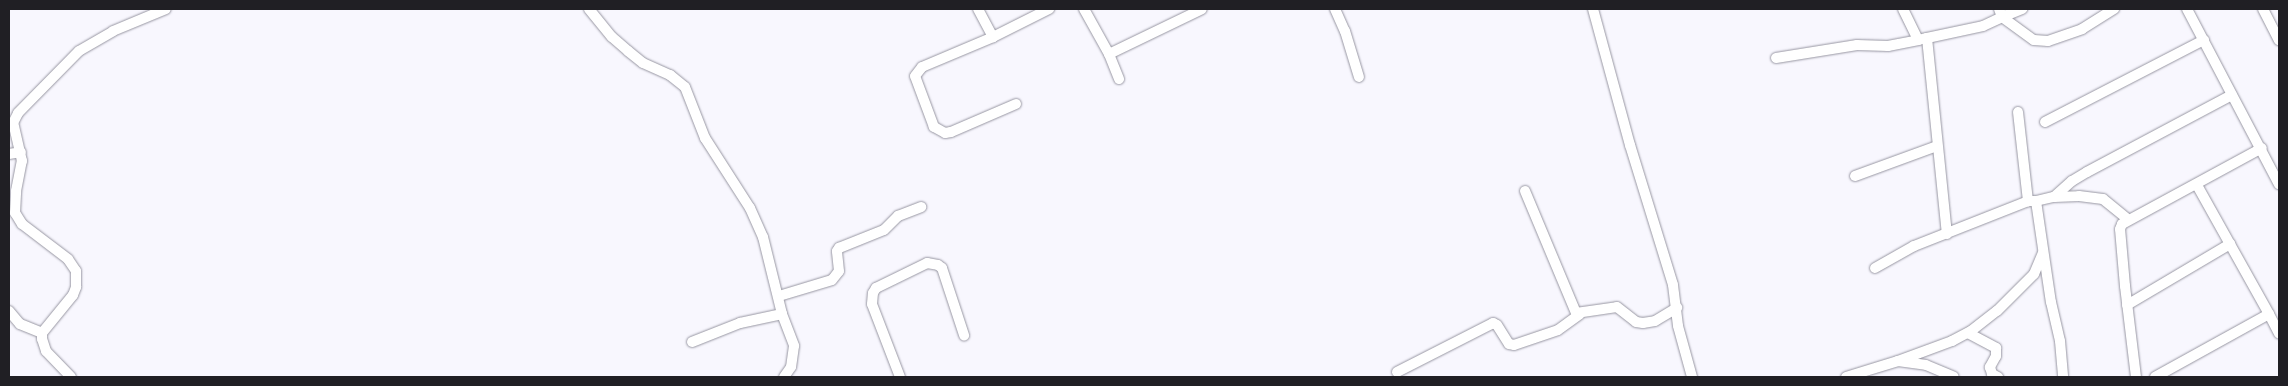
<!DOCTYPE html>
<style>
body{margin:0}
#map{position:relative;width:2288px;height:386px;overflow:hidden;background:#f8f7fe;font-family:"PT Sans Narrow",sans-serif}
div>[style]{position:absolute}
.roads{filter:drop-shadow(0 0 1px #9796a2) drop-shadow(0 0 1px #9796a2)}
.street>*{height:10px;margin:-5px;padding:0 5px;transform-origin:5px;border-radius:5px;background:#fff}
span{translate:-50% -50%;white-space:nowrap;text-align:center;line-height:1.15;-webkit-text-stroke:5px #fff;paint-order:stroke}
.frame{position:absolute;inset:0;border:10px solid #201f24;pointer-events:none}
</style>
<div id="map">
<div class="roads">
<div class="street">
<i style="left:589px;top:9px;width:36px;rotate:51deg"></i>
<i style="left:612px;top:37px;width:21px;rotate:41deg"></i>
<i style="left:628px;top:51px;width:19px;rotate:39deg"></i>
<i style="left:643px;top:63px;width:30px;rotate:24deg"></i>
<i style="left:670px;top:75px;width:19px;rotate:39deg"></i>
<i style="left:685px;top:87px;width:55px;rotate:68.6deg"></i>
<i style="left:705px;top:138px;width:83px;rotate:57.3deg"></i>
<i style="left:750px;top:208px;width:32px;rotate:66deg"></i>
<i style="left:763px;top:237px;width:79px;rotate:76.1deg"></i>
<i style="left:782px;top:314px;width:34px;rotate:69deg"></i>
<i style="left:794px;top:346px;width:21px;rotate:98deg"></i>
<i style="left:791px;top:367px;width:12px;rotate:125deg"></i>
<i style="left:978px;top:9px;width:32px;rotate:62deg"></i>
<i style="left:1084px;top:9px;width:51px;rotate:60.9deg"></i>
<i style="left:1109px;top:54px;width:27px;rotate:68deg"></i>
<i style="left:1335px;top:9px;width:24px;rotate:66deg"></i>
<i style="left:1345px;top:31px;width:48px;rotate:73.1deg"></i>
<i style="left:1593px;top:9px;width:141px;rotate:74.8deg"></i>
<i style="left:1630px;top:145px;width:146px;rotate:72.9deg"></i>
<i style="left:1673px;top:285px;width:41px;rotate:83deg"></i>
<i style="left:1678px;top:326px;width:53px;rotate:74.6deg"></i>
<i style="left:1903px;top:9px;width:34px;rotate:64deg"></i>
<i style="left:1918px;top:40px;width:9px;rotate:-13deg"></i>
<i style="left:1927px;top:38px;width:197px;rotate:84.2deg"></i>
<i style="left:1999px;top:9px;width:9px;rotate:69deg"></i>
<i style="left:2002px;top:17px;width:22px;rotate:-22deg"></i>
<i style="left:2187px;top:9px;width:198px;rotate:62.3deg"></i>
<i style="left:2263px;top:9px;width:35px;rotate:63deg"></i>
<i style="left:1927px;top:38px;width:57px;rotate:-12.1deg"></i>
<i style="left:1983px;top:26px;width:21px;rotate:-25deg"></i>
<i style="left:2002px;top:17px;width:39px;rotate:36deg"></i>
<i style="left:2034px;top:40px;width:14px;rotate:4deg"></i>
<i style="left:2048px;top:41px;width:36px;rotate:-19deg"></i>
<i style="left:2082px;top:29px;width:38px;rotate:-32deg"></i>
<i style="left:1109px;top:54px;width:103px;rotate:-25.8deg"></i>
<i style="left:1776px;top:58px;width:82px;rotate:-9.1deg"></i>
<i style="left:1857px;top:45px;width:31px;rotate:2deg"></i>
<i style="left:1888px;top:46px;width:31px;rotate:-11deg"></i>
<i style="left:1016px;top:104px;width:71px;rotate:156.7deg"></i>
<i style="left:951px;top:132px;width:6px;rotate:171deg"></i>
<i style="left:945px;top:133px;width:13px;rotate:-151deg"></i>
<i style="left:934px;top:127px;width:54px;rotate:-110.4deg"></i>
<i style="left:915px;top:76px;width:11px;rotate:-52deg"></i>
<i style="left:922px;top:67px;width:77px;rotate:-22.9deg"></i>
<i style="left:993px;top:37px;width:63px;rotate:-26.6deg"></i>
<i style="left:2018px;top:112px;width:90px;rotate:83.6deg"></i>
<i style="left:2028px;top:201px;width:8px"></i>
<i style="left:2036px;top:201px;width:102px;rotate:81.6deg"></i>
<i style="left:2051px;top:302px;width:40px;rotate:77deg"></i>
<i style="left:2060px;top:341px;width:36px;rotate:85deg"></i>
<i style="left:2045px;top:122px;width:179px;rotate:-27.3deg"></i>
<i style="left:9px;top:154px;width:12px;rotate:-9deg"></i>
<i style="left:1855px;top:176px;width:87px;rotate:-20.1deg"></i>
<i style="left:1525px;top:191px;width:132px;rotate:67.3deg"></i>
<i style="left:1576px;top:313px;width:41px;rotate:-8.3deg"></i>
<i style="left:1617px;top:307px;width:24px;rotate:38deg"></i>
<i style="left:1636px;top:322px;width:7px;rotate:8deg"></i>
<i style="left:1643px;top:323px;width:12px;rotate:-9deg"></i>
<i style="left:1655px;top:321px;width:26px;rotate:-31deg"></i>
<i style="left:2054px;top:197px;width:25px;rotate:-2deg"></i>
<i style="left:2079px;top:196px;width:24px;rotate:7deg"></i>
<i style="left:2103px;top:199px;width:33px;rotate:39deg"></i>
<i style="left:2036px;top:201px;width:18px;rotate:-13deg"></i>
<i style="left:2054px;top:197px;width:24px;rotate:-42deg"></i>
<i style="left:2072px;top:181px;width:17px;rotate:-31deg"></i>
<i style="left:2087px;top:172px;width:164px;rotate:-28deg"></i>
<i style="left:1875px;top:268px;width:45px;rotate:-29.4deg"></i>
<i style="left:1914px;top:246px;width:123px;rotate:-21.5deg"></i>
<i style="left:779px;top:296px;width:55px;rotate:-16.8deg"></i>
<i style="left:832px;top:280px;width:11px;rotate:-52deg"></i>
<i style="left:839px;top:271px;width:20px;rotate:-96deg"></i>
<i style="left:837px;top:251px;width:4px;rotate:-56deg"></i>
<i style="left:839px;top:248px;width:48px;rotate:-21.8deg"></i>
<i style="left:884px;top:230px;width:20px;rotate:-45deg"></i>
<i style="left:898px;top:216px;width:25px;rotate:-21deg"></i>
<i style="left:2127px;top:305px;width:120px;rotate:-30.6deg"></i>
<i style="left:9px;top:311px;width:17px;rotate:50deg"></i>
<i style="left:20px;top:324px;width:24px;rotate:22deg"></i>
<i style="left:2269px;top:314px;width:22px;rotate:63deg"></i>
<i style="left:1968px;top:333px;width:32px;rotate:28deg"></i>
<i style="left:1996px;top:348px;width:8px;rotate:90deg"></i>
<i style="left:1996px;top:356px;width:13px;rotate:119deg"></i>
<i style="left:1990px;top:367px;width:7px;rotate:74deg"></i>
<i style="left:1992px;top:374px;width:7px;rotate:27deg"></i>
<i style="left:692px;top:342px;width:52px;rotate:-21.6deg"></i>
<i style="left:740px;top:323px;width:43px;rotate:-12.1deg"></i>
<i style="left:1898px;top:361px;width:58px;rotate:-20.3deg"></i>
<i style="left:1952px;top:341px;width:21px;rotate:-28deg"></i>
<i style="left:1971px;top:331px;width:33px;rotate:-38deg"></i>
<i style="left:1997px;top:311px;width:52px;rotate:-45deg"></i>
<i style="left:2034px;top:274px;width:23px;rotate:-67deg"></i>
<i style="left:1397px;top:372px;width:108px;rotate:-27deg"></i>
<i style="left:1493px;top:323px;width:4px;rotate:27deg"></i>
<i style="left:1497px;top:325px;width:22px;rotate:58deg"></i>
<i style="left:1509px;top:344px;width:5px;rotate:11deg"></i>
<i style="left:1514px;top:345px;width:46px;rotate:-18.8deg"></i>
<i style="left:1558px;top:330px;width:27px;rotate:-36deg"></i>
<i style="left:71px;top:377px;width:36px;rotate:-134deg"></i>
<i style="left:46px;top:351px;width:13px;rotate:-108deg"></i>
<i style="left:42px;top:339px;width:6px;rotate:-90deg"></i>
<i style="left:42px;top:333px;width:49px;rotate:-50.8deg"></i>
<i style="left:73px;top:295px;width:9px;rotate:-69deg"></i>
<i style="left:76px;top:287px;width:16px;rotate:-90deg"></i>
<i style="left:76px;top:271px;width:14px;rotate:-124deg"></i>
<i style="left:68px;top:259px;width:58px;rotate:-142.7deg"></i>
<i style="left:22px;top:224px;width:13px;rotate:-122deg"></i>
<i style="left:15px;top:213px;width:22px;rotate:-87deg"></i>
<i style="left:16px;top:191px;width:31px;rotate:-79deg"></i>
<i style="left:22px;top:161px;width:39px;rotate:-103deg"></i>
<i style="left:13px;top:123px;width:11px;rotate:-63deg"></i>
<i style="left:18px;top:113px;width:87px;rotate:-45.5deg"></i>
<i style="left:79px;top:51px;width:39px;rotate:-30deg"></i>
<i style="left:113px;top:31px;width:57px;rotate:-22.5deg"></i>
<i style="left:900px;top:377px;width:78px;rotate:-111deg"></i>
<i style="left:872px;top:304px;width:11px;rotate:-85deg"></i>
<i style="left:873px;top:293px;width:6px;rotate:-59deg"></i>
<i style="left:876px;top:288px;width:57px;rotate:-26.1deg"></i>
<i style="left:927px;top:263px;width:11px;rotate:10deg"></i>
<i style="left:938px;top:265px;width:5px;rotate:37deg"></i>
<i style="left:942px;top:268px;width:71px;rotate:71.8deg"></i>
<i style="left:1846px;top:377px;width:54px;rotate:-17.1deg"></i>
<i style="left:1898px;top:361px;width:28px;rotate:8deg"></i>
<i style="left:1926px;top:365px;width:30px;rotate:23deg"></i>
<i style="left:2136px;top:377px;width:92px;rotate:-96.9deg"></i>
<i style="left:2125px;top:286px;width:57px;rotate:-95deg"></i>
<i style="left:2120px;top:229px;width:5px;rotate:-68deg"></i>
<i style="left:2122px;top:224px;width:159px;rotate:-28.5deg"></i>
<i style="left:2155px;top:377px;width:130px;rotate:-28.9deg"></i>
<i style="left:2269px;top:314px;width:148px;rotate:-119.2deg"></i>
</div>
</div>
<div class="frame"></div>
</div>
